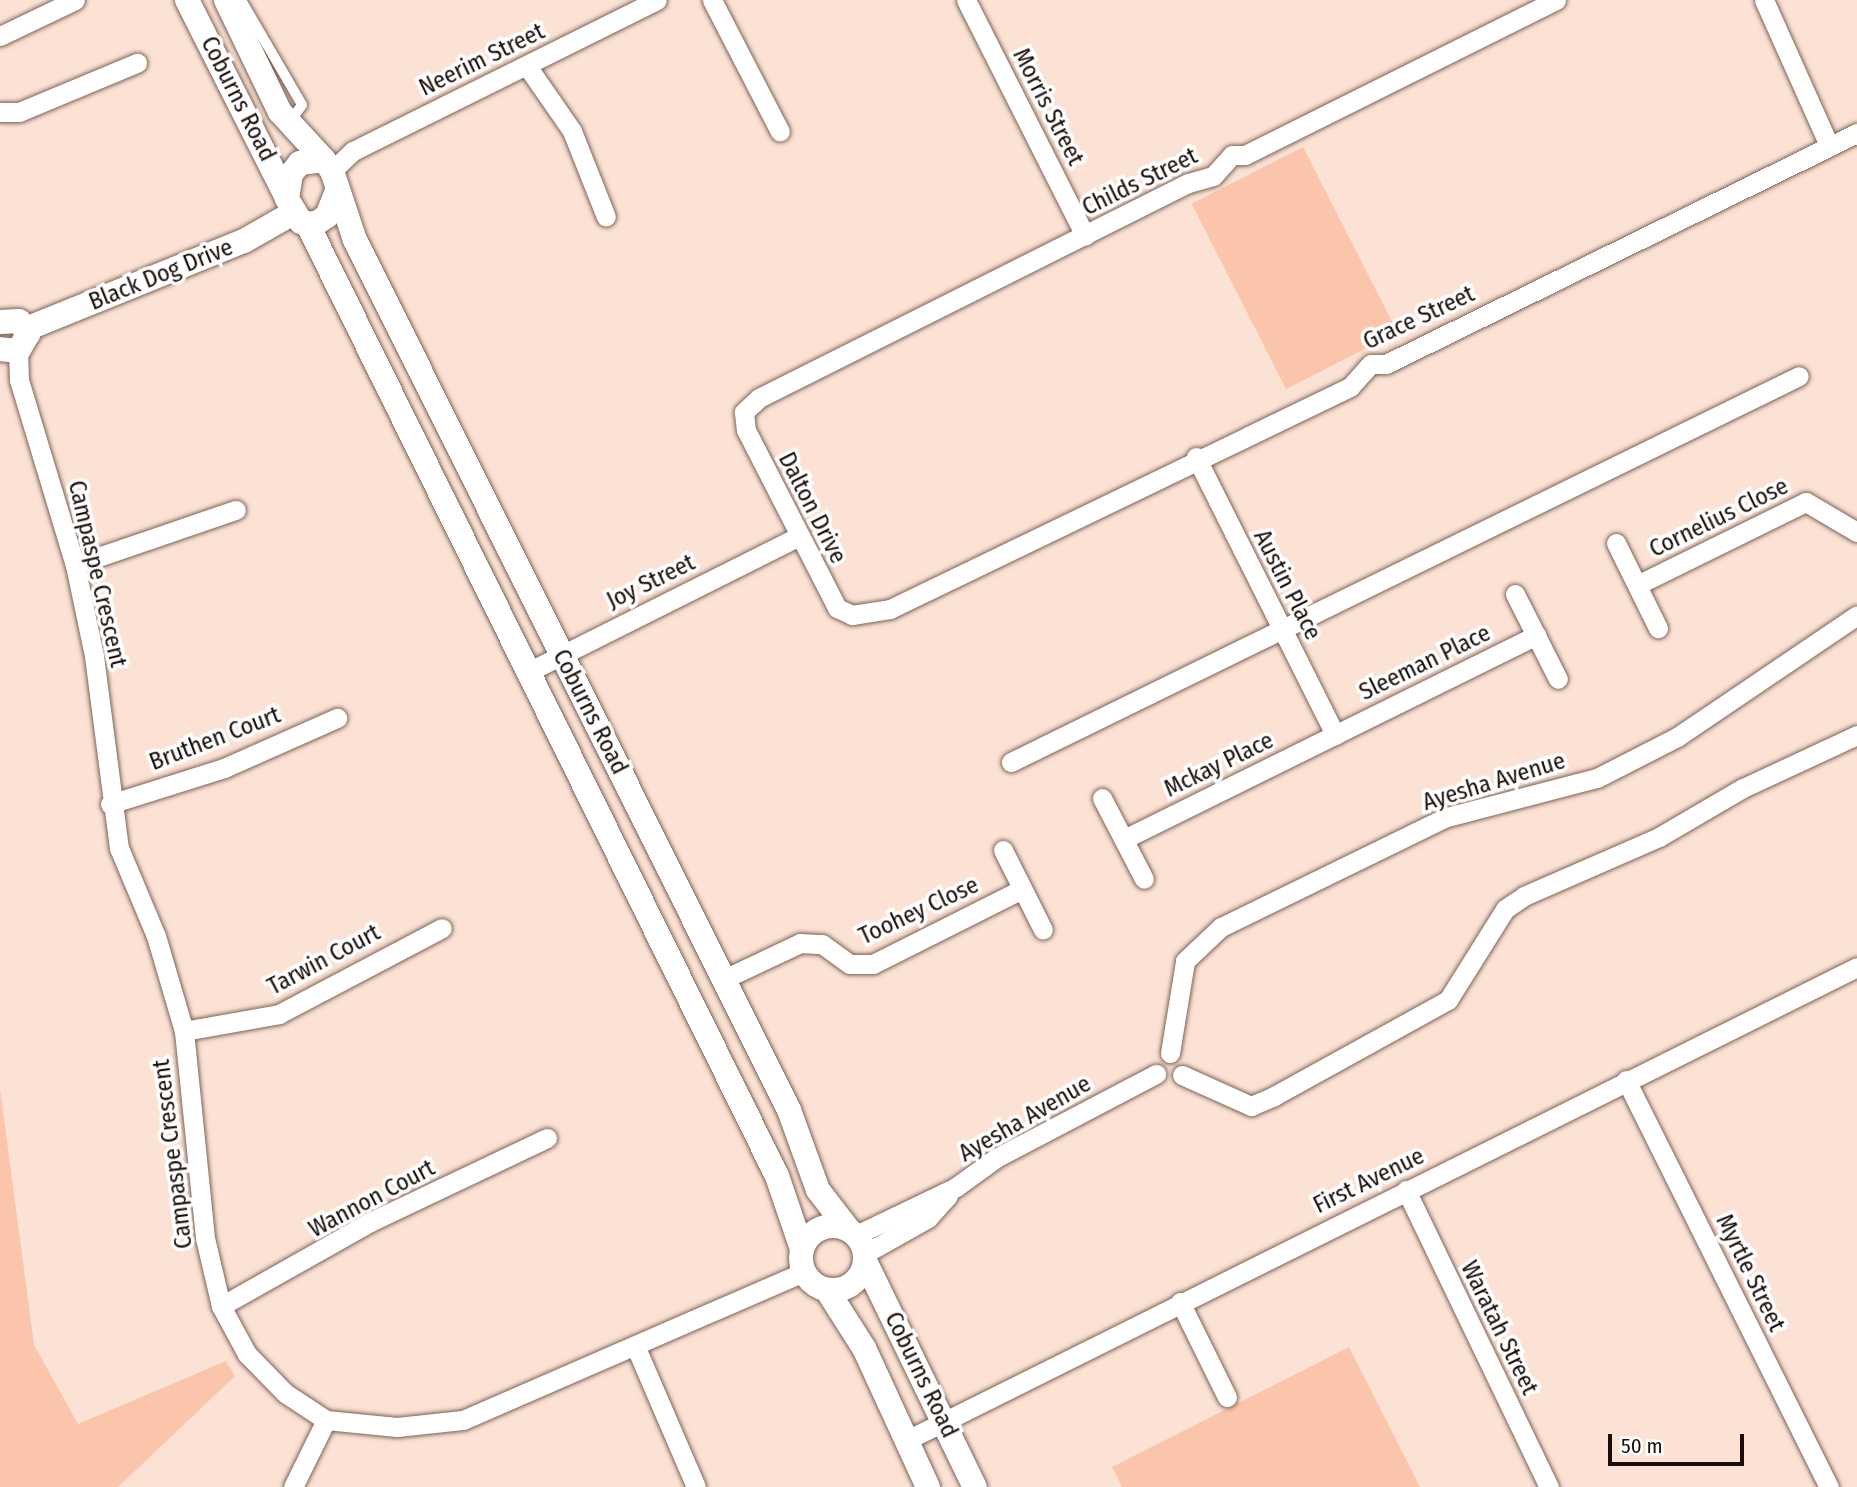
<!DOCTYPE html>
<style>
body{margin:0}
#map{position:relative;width:1857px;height:1487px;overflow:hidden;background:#fbe2d5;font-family:"Fira Sans Condensed",sans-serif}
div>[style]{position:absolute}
.green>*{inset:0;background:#fac5aa;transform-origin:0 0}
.roads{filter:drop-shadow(0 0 2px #7d6355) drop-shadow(0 0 2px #7d6355)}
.service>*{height:10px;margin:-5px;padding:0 5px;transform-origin:5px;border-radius:5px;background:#fff}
.minor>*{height:19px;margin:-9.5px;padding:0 9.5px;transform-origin:9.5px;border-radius:9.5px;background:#fff}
.tertiary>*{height:24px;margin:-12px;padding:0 12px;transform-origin:12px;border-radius:12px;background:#fff}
.tertiary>.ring{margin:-12px;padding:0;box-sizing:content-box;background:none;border:24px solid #fff;border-radius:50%}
span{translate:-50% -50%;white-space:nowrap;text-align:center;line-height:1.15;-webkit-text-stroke:7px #fff;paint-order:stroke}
.street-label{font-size:24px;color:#190f0a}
.scale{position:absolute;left:1608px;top:1434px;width:136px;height:32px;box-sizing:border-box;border:4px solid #190f0a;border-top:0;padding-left:9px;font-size:21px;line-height:24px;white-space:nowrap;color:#190f0a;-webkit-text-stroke:5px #fff;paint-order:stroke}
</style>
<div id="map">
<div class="green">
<i style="left:1303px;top:147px;width:208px;height:125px;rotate:63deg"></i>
<i style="clip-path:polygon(0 1089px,34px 1345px,78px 1424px,226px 1361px,235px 1376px,118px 1487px,0 1487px)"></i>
<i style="clip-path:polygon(1349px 1347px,1420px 1487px,1122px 1487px,1112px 1467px)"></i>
</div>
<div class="roads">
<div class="service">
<i style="left:241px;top:0;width:121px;rotate:59.8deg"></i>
<i style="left:302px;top:105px;width:19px;rotate:126deg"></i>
</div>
<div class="minor">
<i style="left:712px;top:0;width:148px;rotate:62.7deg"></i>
<i style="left:966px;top:0;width:264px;rotate:63.2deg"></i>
<i style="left:1556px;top:0;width:347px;rotate:153.5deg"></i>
<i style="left:1245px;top:155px;width:13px;rotate:180deg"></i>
<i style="left:1232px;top:155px;width:28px;rotate:132deg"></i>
<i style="left:1213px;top:176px;width:26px;rotate:164deg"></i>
<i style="left:1188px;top:183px;width:480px;rotate:153.4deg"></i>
<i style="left:759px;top:398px;width:21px;rotate:137deg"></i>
<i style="left:744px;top:412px;width:18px;rotate:84deg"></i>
<i style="left:746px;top:430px;width:200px;rotate:62.9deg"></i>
<i style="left:837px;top:608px;width:17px;rotate:25deg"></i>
<i style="left:852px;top:615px;width:38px;rotate:-9deg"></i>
<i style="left:890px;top:609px;width:511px;rotate:-25.76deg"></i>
<i style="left:1350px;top:387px;width:31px;rotate:-48deg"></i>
<i style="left:1371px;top:364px;width:15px"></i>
<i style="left:1386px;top:364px;width:525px;rotate:-26.13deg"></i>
<i style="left:1764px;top:0;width:159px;rotate:65.9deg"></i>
<i style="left:0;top:36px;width:83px;rotate:-25.6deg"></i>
<i style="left:527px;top:66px;width:79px;rotate:55.3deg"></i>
<i style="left:572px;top:131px;width:92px;rotate:68.4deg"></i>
<i style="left:0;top:112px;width:19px"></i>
<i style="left:19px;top:112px;width:128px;rotate:-22.6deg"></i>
<i style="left:332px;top:171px;width:29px;rotate:-44deg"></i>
<i style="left:353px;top:151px;width:339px;rotate:-26.4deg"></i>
<i style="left:18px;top:351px;width:29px;rotate:88deg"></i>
<i style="left:19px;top:380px;width:193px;rotate:73.2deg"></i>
<i style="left:75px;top:565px;width:93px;rotate:78.2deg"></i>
<i style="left:94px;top:656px;width:194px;rotate:82.6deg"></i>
<i style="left:119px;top:848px;width:95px;rotate:67.2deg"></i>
<i style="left:156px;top:936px;width:99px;rotate:73.6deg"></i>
<i style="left:184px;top:1031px;width:208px;rotate:84.2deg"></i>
<i style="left:205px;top:1238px;width:70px;rotate:76.8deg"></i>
<i style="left:221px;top:1306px;width:55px;rotate:61.6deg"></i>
<i style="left:247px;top:1354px;width:54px;rotate:45.7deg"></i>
<i style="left:285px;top:1393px;width:49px;rotate:33.4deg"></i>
<i style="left:326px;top:1420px;width:71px;rotate:5.6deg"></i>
<i style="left:397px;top:1427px;width:66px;rotate:-6.1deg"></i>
<i style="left:463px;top:1420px;width:372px;rotate:-23.5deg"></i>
<i style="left:1196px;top:457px;width:311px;rotate:63.4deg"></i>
<i style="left:1616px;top:543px;width:95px;rotate:63.7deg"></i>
<i style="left:75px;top:565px;width:170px;rotate:-18.9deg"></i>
<i style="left:1637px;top:585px;width:188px;rotate:-26.2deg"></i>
<i style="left:1806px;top:502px;width:59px;rotate:30.5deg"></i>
<i style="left:1515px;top:594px;width:95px;rotate:63.2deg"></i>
<i style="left:526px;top:673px;width:303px;rotate:-26.6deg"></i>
<i style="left:1011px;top:762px;width:877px;rotate:-26.1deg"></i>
<i style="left:1102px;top:798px;width:91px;rotate:62.6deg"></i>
<i style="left:110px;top:804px;width:120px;rotate:-17.5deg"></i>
<i style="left:224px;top:768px;width:124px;rotate:-23.9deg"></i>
<i style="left:1124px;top:839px;width:460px;rotate:-26.3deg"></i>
<i style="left:1003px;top:850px;width:89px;rotate:63.4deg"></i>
<i style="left:724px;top:979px;width:84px;rotate:-25.3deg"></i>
<i style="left:800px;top:943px;width:22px;rotate:3deg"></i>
<i style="left:822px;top:944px;width:34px;rotate:36deg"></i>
<i style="left:850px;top:964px;width:23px"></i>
<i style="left:873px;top:964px;width:167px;rotate:-26.7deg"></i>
<i style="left:184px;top:1031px;width:97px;rotate:-10.1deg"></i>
<i style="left:279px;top:1014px;width:184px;rotate:-27.8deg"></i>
<i style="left:1170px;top:1053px;width:93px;rotate:-80.7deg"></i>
<i style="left:1185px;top:961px;width:50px;rotate:-43.4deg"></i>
<i style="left:1221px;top:927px;width:251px;rotate:-26deg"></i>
<i style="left:1447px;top:817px;width:155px;rotate:-14.6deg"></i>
<i style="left:1597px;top:778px;width:90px;rotate:-27.1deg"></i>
<i style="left:1677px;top:737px;width:217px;rotate:-34.1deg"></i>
<i style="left:1182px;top:1075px;width:76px;rotate:24.2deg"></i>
<i style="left:1251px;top:1106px;width:25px;rotate:-23deg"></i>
<i style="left:1274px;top:1096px;width:199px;rotate:-28.9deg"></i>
<i style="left:1448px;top:1000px;width:107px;rotate:-57.9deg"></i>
<i style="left:1505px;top:909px;width:23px;rotate:-34deg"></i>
<i style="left:1524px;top:896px;width:147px;rotate:-23.6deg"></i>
<i style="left:1659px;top:837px;width:97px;rotate:-30.3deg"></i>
<i style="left:1743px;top:788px;width:126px;rotate:-24.9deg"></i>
<i style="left:1626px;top:1080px;width:455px;rotate:63.5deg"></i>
<i style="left:1406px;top:1190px;width:330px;rotate:64.3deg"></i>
<i style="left:856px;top:1235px;width:111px;rotate:-25.6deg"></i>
<i style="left:956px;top:1187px;width:49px;rotate:-35.9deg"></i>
<i style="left:996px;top:1158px;width:181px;rotate:-27.7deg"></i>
<i style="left:866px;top:1253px;width:71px;rotate:-29.4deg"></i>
<i style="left:928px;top:1218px;width:30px;rotate:-48deg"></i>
<i style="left:1180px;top:1302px;width:106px;rotate:63.7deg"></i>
<i style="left:221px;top:1306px;width:171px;rotate:-29.4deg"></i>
<i style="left:370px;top:1222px;width:196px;rotate:-25.4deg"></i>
<i style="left:637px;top:1350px;width:149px;rotate:66.7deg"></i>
<i style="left:905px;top:1441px;width:1063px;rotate:-26.47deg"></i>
<i style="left:293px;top:1487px;width:75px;rotate:-63.8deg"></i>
</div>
<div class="tertiary">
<i style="left:187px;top:0;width:222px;rotate:63.2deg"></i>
<i style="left:226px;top:0;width:124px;rotate:64.3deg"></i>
<i style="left:280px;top:112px;width:65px;rotate:47.5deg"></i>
<i style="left:337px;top:191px;width:27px;rotate:112deg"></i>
<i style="left:327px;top:216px;width:14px;rotate:146deg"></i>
<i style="left:315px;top:224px;width:14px;rotate:-172deg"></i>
<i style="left:301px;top:222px;width:27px;rotate:-121deg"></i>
<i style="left:287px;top:199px;width:25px;rotate:-81deg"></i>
<i style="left:291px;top:174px;width:14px;rotate:-51deg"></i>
<i style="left:300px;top:163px;width:24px;rotate:-7deg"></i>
<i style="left:324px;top:160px;width:14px;rotate:54deg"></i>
<i style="left:332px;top:171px;width:73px;rotate:71.6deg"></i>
<i style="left:355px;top:240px;width:972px;rotate:63.49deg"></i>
<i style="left:789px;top:1110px;width:85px;rotate:70.1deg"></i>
<i style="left:818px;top:1190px;width:49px;rotate:52.4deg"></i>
<i style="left:308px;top:225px;width:1060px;rotate:63.75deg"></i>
<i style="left:777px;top:1176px;width:77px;rotate:71.1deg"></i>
<i style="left:0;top:322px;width:19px;rotate:-3deg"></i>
<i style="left:19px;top:321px;width:16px;rotate:55deg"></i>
<i style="left:28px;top:334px;width:20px;rotate:120deg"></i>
<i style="left:18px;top:351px;width:18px;rotate:-174deg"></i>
<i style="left:26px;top:329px;width:235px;rotate:-22deg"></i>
<i style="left:244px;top:241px;width:56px;rotate:-29.7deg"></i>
<i class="ring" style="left:801px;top:1226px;width:40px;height:40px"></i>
<i style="left:866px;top:1263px;width:249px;rotate:64.1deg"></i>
<i style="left:827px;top:1290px;width:69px;rotate:57.5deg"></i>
<i style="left:864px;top:1348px;width:153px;rotate:65.3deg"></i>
</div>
</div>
<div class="street-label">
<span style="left:482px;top:60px;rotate:-26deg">Neerim Street</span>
<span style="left:238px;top:99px;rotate:63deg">Coburns Road</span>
<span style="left:1048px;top:107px;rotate:63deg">Morris Street</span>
<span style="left:1140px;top:182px;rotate:-26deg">Childs Street</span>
<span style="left:161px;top:275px;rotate:-22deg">Black Dog Drive</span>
<span style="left:1419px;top:318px;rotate:-25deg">Grace Street</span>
<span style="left:812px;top:508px;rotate:63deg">Dalton Drive</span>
<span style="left:1719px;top:518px;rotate:-26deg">Cornelius Close</span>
<span style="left:97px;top:574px;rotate:77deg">Campaspe Crescent</span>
<span style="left:651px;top:582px;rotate:-26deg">Joy Street</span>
<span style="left:1287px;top:585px;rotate:63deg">Austin Place</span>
<span style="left:1425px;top:663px;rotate:-26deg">Sleeman Place</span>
<span style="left:590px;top:712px;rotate:63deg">Coburns Road</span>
<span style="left:215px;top:739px;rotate:-21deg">Bruthen Court</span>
<span style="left:1219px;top:765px;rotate:-26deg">Mckay Place</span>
<span style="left:1494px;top:782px;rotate:-17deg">Ayesha Avenue</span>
<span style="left:919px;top:911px;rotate:-25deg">Toohey Close</span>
<span style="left:324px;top:960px;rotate:-28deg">Tarwin Court</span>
<span style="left:1025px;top:1119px;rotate:-30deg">Ayesha Avenue</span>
<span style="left:173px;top:1154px;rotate:-97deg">Campaspe Crescent</span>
<span style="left:1369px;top:1181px;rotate:-26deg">First Avenue</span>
<span style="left:372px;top:1199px;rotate:-28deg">Wannon Court</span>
<span style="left:1750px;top:1273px;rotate:64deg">Myrtle Street</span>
<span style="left:1499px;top:1328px;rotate:64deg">Waratah Street</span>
<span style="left:921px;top:1375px;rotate:64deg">Coburns Road</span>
</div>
<div class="scale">50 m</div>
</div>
